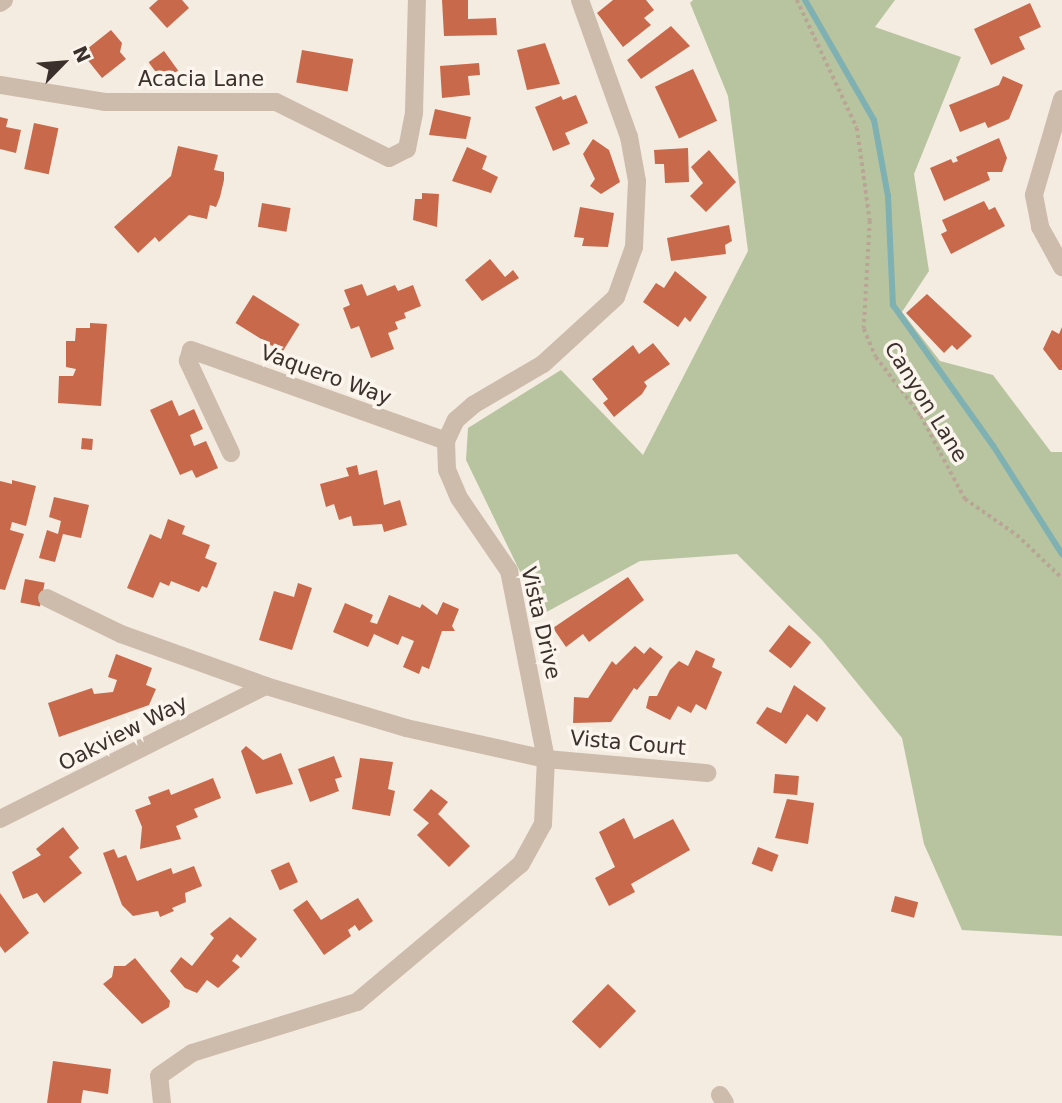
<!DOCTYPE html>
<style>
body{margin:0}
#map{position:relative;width:1062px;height:1103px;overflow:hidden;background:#f4ebe1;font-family:"DejaVu Sans",sans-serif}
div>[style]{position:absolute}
.green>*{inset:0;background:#b8c4a0}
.stream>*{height:6px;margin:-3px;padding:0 3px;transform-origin:3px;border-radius:3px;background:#7fb0b2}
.building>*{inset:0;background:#c8694b;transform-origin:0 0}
.path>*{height:3.5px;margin-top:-1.75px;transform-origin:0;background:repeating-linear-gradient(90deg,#b9a596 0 3.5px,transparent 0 7px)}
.street>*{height:18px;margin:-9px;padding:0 9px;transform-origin:9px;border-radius:9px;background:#cdbbac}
span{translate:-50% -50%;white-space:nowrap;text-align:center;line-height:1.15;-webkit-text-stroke:7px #fbf5ee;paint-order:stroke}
.street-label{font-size:21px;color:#3b302b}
.north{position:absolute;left:28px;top:28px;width:70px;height:70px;-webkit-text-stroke:5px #fbf5ee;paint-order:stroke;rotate:65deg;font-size:19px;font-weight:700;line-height:28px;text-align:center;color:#3b302b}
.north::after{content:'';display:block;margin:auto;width:24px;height:32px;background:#3b302b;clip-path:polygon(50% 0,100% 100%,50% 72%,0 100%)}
</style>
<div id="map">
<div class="green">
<i style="clip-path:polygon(693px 0,895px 0,875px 27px,961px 57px,914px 174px,929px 271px,902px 312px,940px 361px,993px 375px,1051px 452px,1062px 452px,1062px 936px,962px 930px,924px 844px,902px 738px,822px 640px,737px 554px,640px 561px,541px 615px,466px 460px,468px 428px,561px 370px,643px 455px,748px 251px,728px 96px,690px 3px)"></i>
</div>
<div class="stream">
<i style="left:805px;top:0;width:138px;rotate:60.1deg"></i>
<i style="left:874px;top:120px;width:77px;rotate:79.6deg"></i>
<i style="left:888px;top:196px;width:109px;rotate:87.4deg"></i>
<i style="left:893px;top:305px;width:174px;rotate:54.6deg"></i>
<i style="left:994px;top:447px;width:127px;rotate:57.6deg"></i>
</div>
<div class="building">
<i style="clip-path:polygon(158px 0,182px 0,189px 8px,167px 28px,149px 8px)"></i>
<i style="clip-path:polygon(442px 0,468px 0,468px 19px,496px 18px,497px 35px,444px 36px)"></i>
<i style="clip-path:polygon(613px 0,646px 0,654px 10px,644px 18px,651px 25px,623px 47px,597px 13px)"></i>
<i style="clip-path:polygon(1030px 3px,1041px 27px,1019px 37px,1025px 49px,991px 65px,974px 29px)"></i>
<i style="clip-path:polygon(671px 26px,690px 46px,641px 79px,627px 60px)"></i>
<i style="clip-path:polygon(111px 30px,122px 43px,120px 52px,126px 59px,102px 78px,82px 53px)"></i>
<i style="clip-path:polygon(545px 43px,560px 84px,527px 90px,517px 50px)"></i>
<i style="left:302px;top:50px;width:52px;height:33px;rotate:10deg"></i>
<i style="left:164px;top:51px;width:24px;height:19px;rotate:54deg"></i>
<i style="clip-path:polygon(479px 63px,480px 75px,468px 76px,470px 95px,442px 98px,440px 66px)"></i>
<i style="left:693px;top:69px;width:57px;height:42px;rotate:65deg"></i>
<i style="clip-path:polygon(1003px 76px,1023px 85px,1009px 119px,988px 128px,985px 122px,960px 132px,949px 105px,999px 85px)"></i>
<i style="clip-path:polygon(576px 95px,588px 123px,565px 133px,570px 144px,553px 151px,535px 107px,561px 96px,563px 100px)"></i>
<i style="clip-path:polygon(435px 109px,471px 117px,466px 139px,429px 135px)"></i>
<i style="clip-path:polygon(0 117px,8px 119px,6px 127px,21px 130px,16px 153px,0 149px)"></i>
<i style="left:34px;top:123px;width:25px;height:47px;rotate:12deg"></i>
<i style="clip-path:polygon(999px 138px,1007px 158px,1002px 172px,987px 172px,990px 180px,944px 201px,930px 168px,951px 159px,953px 163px,958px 161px,956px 157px)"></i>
<i style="clip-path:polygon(593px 139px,609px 150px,620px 182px,601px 194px,590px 186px,595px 179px,583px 154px)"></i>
<i style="clip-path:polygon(178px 146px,218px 155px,214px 170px,224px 172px,224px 180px,220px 197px,216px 207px,210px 205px,207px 219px,189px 215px,159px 242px,155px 237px,138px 253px,114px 227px,171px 176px)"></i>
<i style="clip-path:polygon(467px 147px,487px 156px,482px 169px,498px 177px,491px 193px,452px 181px)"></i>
<i style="clip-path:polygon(688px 148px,689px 182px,665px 183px,664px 164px,655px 164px,654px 150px)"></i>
<i style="clip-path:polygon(709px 150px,736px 182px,706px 212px,690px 196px,703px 183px,691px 167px)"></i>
<i style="clip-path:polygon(422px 193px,439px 194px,437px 227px,413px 220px,415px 199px,422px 199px)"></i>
<i style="clip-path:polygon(984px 201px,989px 210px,995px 207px,1005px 226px,951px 254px,941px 234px,947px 231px,942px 220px)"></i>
<i style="left:262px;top:203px;width:29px;height:24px;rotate:10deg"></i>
<i style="clip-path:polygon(580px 207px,614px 213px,608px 247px,582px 246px,584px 238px,574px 237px)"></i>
<i style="clip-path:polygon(729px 225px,732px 241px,725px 245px,726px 254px,671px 261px,667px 238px)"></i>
<i style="clip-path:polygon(490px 259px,505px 277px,513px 270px,519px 278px,482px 301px,465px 280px)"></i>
<i style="clip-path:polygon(675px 271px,707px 297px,690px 322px,685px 317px,678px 327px,643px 302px,656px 283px,664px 288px)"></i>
<i style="clip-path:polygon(362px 284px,367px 296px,395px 285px,398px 291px,413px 285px,421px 306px,404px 313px,406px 318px,395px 322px,398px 329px,388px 333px,394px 349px,371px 358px,359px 326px,351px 329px,343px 308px,350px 305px,344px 290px)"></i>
<i style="clip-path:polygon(927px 294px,972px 336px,957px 350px,952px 345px,944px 353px,906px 313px)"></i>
<i style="left:253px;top:295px;width:55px;height:33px;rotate:32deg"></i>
<i style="clip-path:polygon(90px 323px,107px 324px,101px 406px,58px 403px,59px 376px,73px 376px,76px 369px,66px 367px,66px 341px,75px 341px,76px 328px,90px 328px)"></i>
<i style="clip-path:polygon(1062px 327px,1062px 370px,1059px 370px,1043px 349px,1052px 330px,1059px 334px)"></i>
<i style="clip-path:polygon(653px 343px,670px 364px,644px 382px,647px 386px,642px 394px,614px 417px,603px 403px,608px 399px,592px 379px,633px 345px,639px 354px)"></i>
<i style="clip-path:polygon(172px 400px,179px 416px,194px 409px,203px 429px,190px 435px,194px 446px,206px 441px,218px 468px,196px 478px,192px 470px,180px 475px,150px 410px)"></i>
<i style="left:82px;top:438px;width:11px;height:11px;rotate:5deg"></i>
<i style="clip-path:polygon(357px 465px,359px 475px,377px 470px,384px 505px,400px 500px,407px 525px,384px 532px,382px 524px,353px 526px,351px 516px,339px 520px,334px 504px,326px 507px,320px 484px,349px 476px,346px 468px)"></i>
<i style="clip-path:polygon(12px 480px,36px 486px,26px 526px,12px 522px,10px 530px,24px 534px,5px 590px,0 589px,0 481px,12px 484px)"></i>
<i style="clip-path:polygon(54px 497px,89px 505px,81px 538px,63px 534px,55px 562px,39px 558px,47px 530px,58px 534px,61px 521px,49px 517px)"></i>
<i style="clip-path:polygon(168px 519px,185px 526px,182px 534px,210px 545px,205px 558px,217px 563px,207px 588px,202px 586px,199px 592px,171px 581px,169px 586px,160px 582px,153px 598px,127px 588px,150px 534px,161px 539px)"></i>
<i style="clip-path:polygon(628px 577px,644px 600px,589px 642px,583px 634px,566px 647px,553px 628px)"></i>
<i style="left:25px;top:579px;width:20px;height:24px;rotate:11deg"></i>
<i style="clip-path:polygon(298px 583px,312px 588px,292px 650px,259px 640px,274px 591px,294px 597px)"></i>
<i style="clip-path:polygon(389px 595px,420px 608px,422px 604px,437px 615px,443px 602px,459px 609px,452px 626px,455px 631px,442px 631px,429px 669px,422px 666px,419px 674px,403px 667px,414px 641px,402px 636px,398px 645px,374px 634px,368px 647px,333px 632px,345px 603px,373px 615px,370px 622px,377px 624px)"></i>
<i style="left:789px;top:625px;width:28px;height:33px;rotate:38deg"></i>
<i style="clip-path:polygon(635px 646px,644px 654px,650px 647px,663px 657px,637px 690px,634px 688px,611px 722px,573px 723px,574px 697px,588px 698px,612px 661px,616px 665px)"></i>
<i style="clip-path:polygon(696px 650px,715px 659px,712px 667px,722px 672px,706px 710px,696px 704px,691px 713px,678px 706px,670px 720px,646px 708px,649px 696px,657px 696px,670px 670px,679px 661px,688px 666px)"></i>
<i style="clip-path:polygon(116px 654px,152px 668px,146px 685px,156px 689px,149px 705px,59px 737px,48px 703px,92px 688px,94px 694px,113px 692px,117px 680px,108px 677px)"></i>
<i style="clip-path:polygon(794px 685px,826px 708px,817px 722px,807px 714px,786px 744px,756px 723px,767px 707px,781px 713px)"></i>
<i style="clip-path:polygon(246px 746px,263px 760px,281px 753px,293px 784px,256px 794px,241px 751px)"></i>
<i style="clip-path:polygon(334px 756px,342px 777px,335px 779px,339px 791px,310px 802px,298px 769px)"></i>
<i style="clip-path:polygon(360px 758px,393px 762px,388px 789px,395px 791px,390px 816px,352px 809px)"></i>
<i style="left:775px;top:774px;width:24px;height:19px;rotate:5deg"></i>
<i style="clip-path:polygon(213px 778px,221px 798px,194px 809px,198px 817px,176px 826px,181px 839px,140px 849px,142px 827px,135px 810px,151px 804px,148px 797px,169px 789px,171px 795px)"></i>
<i style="clip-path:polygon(431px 789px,448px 802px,438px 814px,470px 846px,449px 867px,417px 835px,429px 823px,413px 810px)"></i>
<i style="clip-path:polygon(787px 799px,814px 803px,808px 844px,775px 838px)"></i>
<i style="clip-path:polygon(624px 818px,634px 839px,673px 819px,690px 850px,631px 884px,635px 892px,609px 906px,595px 878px,615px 867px,599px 832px)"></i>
<i style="clip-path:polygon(63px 827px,79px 848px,69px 857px,82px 873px,44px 903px,37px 893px,23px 899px,12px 872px,41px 855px,36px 849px)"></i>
<i style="left:758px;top:847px;width:22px;height:18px;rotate:21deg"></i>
<i style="clip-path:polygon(114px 849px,118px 858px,126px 855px,137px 881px,171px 868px,173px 874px,194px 866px,202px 886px,185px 893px,186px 902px,172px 908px,174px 911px,160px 917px,158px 911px,133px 916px,122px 905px,103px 853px)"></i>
<i style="left:289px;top:862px;width:22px;height:20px;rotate:66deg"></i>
<i style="clip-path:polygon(0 893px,29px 933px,5px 953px,0 946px)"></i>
<i style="left:895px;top:896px;width:24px;height:16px;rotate:15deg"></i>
<i style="clip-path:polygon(358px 898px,373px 921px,359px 931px,355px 925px,348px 930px,351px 936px,324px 955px,293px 910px,307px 900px,321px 920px)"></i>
<i style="clip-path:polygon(230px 917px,257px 939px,241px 958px,237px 954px,232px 961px,240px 967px,218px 988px,207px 980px,197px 993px,185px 988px,170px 971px,181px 957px,192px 966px,214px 938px,210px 934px)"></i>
<i style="clip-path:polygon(135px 958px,170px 1001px,169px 1007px,142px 1024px,103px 984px,112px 977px,114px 966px,125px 966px)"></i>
<i style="left:608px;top:984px;width:39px;height:52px;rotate:44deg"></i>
<i style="clip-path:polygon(53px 1061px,111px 1069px,108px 1094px,83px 1090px,81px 1103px,47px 1103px)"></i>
</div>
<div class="path">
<i style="left:797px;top:0;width:141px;rotate:64.9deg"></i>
<i style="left:857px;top:128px;width:94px;rotate:82deg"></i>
<i style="left:870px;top:221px;width:108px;rotate:93.2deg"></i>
<i style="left:864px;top:329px;width:30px;rotate:67deg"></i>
<i style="left:876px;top:357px;width:74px;rotate:52.7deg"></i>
<i style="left:921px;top:416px;width:94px;rotate:62.1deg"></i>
<i style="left:965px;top:499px;width:63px;rotate:34.7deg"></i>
<i style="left:1017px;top:535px;width:62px;rotate:43.7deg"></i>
</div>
<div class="street">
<i style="left:0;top:3px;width:5px;rotate:-37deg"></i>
<i style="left:0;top:85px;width:106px;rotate:9.2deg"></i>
<i style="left:105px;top:102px;width:171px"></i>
<i style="left:276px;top:102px;width:126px;rotate:26.4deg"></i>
<i style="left:389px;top:158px;width:20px;rotate:-27deg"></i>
<i style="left:407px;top:149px;width:38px;rotate:-79deg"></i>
<i style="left:414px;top:112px;width:112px;rotate:-88.5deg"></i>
<i style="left:1062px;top:99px;width:100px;rotate:106.3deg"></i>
<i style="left:1034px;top:195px;width:33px;rotate:79deg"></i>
<i style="left:1040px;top:227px;width:46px;rotate:61.2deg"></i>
<i style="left:231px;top:453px;width:102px;rotate:-115.1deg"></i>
<i style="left:188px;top:361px;width:11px;rotate:-75deg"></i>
<i style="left:191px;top:350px;width:271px;rotate:19.6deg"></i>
<i style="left:47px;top:598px;width:82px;rotate:25.9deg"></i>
<i style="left:121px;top:634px;width:154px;rotate:19.7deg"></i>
<i style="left:0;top:819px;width:297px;rotate:-26.6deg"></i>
<i style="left:266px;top:686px;width:146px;rotate:16.7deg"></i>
<i style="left:406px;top:728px;width:143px;rotate:12.5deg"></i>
<i style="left:546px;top:759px;width:162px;rotate:5deg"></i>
<i style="left:720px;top:1095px;width:9px;rotate:58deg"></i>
<i style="left:162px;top:1103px;width:27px;rotate:-96deg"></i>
<i style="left:159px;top:1076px;width:40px;rotate:-34.9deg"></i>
<i style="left:192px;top:1053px;width:173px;rotate:-17.2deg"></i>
<i style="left:357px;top:1002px;width:214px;rotate:-40.1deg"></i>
<i style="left:521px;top:864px;width:46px;rotate:-61.2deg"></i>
<i style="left:543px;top:824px;width:65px;rotate:-87.4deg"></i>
<i style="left:546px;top:759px;width:192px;rotate:-101.1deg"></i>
<i style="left:509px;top:571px;width:88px;rotate:-124.4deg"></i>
<i style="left:459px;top:498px;width:30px;rotate:-113deg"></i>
<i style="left:447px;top:470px;width:29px;rotate:-92deg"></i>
<i style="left:446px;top:441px;width:23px;rotate:-65deg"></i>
<i style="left:456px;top:420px;width:23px;rotate:-41deg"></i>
<i style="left:473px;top:405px;width:81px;rotate:-30.4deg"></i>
<i style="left:543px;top:364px;width:99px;rotate:-42.5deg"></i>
<i style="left:616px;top:297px;width:53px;rotate:-70.2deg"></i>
<i style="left:634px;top:247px;width:66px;rotate:-87.4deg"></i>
<i style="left:637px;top:181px;width:45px;rotate:-100.3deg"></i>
<i style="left:629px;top:137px;width:145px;rotate:-109.7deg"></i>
</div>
<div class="street-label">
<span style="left:201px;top:79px">Acacia Lane</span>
<span style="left:326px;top:375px;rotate:20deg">Vaquero Way</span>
<span style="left:926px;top:402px;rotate:58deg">Canyon Lane</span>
<span style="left:541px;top:623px;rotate:77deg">Vista Drive</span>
<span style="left:123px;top:733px;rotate:-27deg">Oakview Way</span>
<span style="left:628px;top:743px;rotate:5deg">Vista Court</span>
</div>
<div class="north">N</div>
</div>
